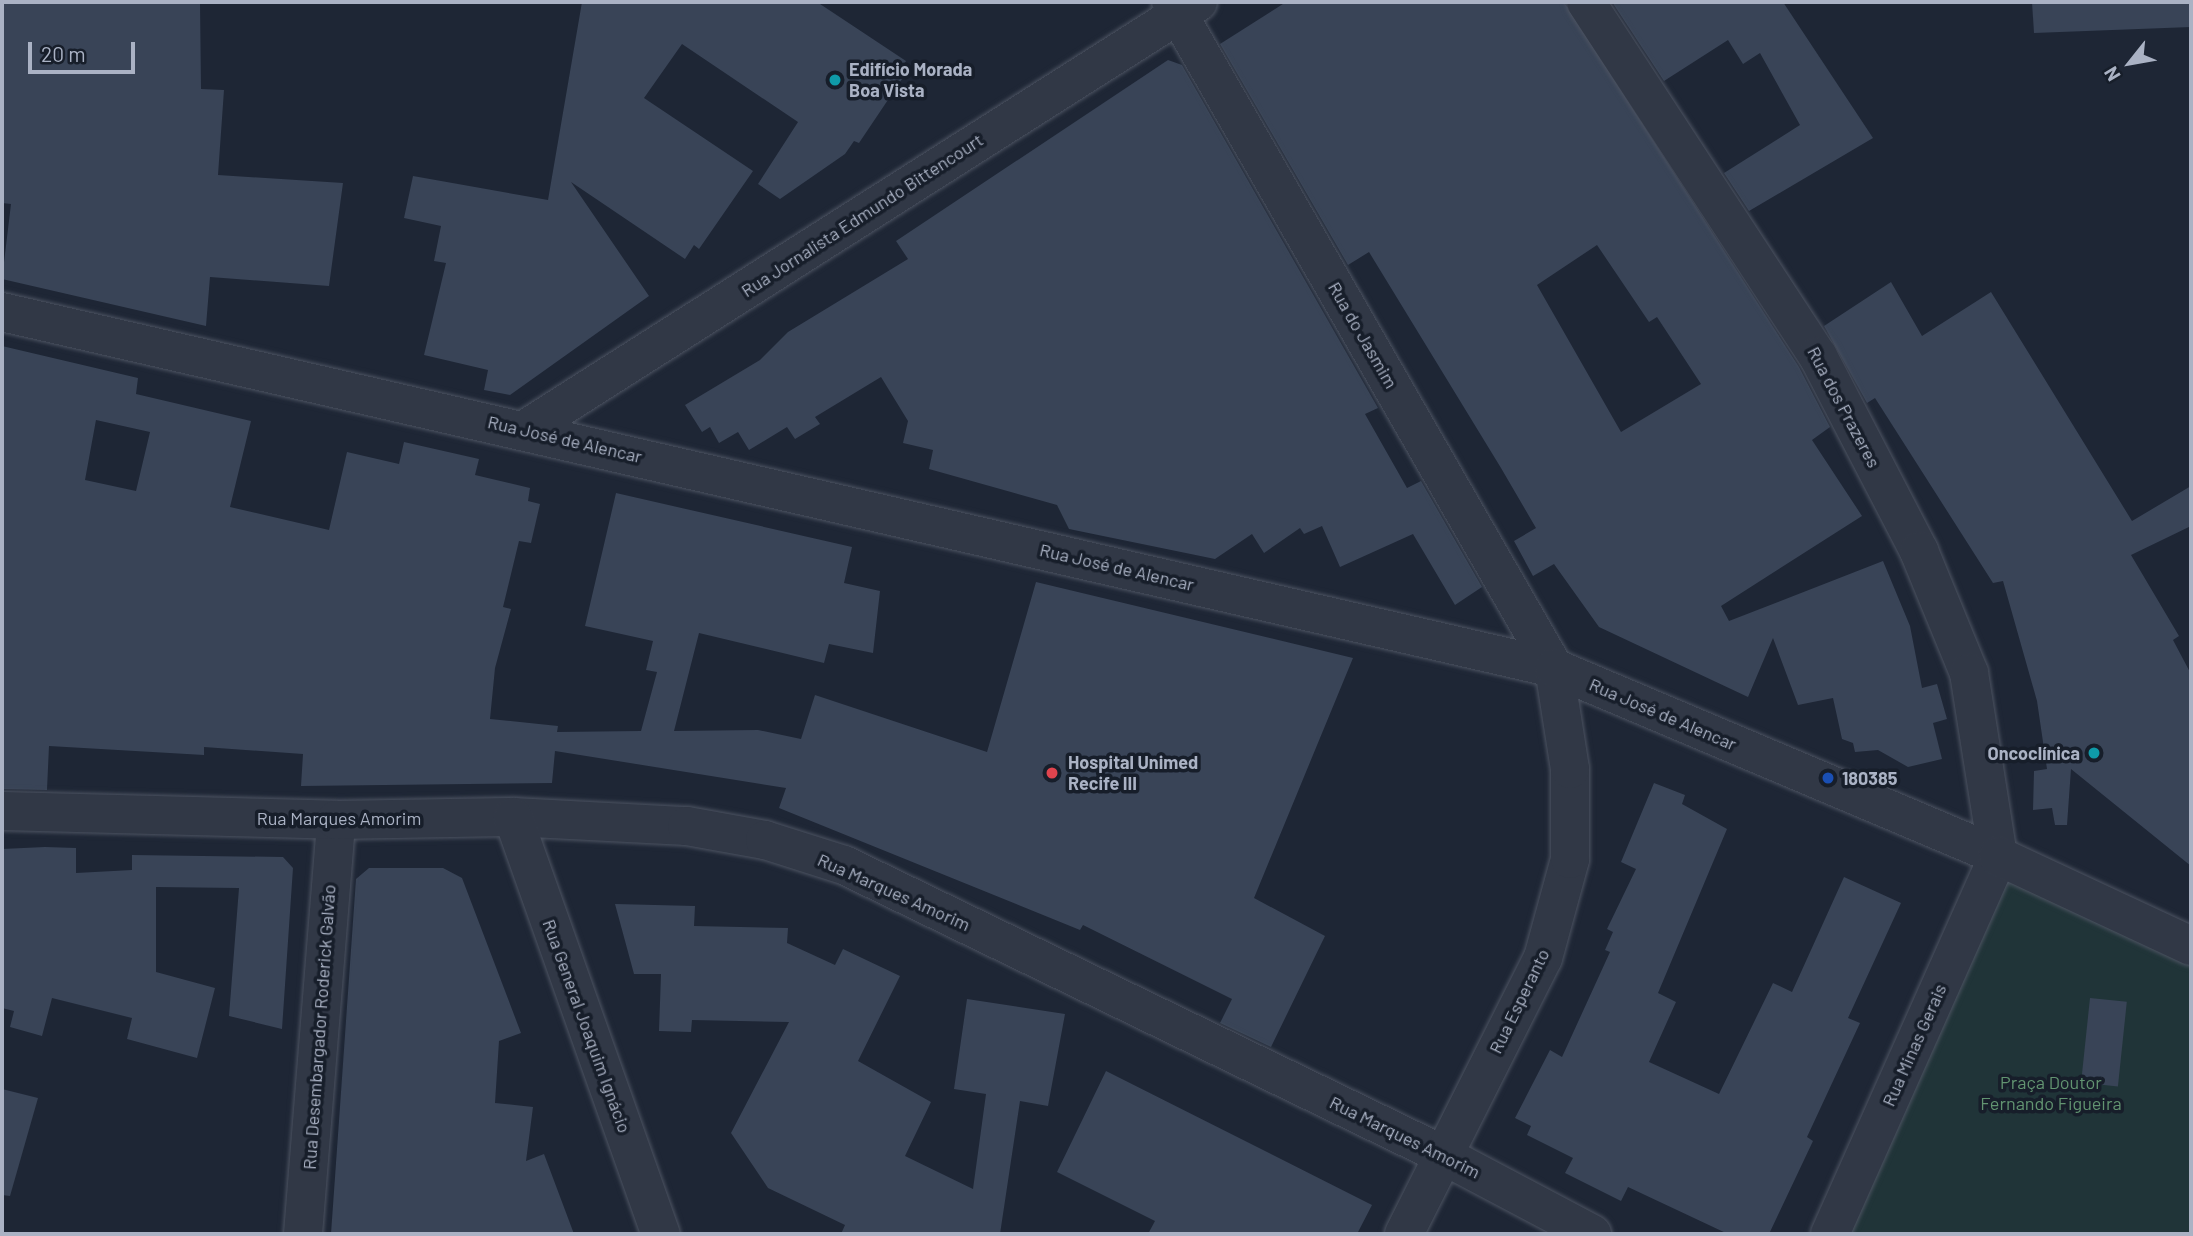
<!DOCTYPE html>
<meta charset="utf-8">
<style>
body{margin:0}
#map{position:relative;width:2193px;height:1236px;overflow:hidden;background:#1e2635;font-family:Barlow,sans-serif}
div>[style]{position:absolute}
.green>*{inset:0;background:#203438}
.building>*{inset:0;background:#394457;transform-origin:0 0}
.roads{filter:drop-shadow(0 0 2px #4c5361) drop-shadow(0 0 2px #4c5361)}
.minor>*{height:38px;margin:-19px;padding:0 19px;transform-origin:19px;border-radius:19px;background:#313846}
.tertiary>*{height:38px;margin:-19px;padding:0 19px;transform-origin:19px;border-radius:19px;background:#313846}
.dots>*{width:19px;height:19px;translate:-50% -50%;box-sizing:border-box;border:4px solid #171e2a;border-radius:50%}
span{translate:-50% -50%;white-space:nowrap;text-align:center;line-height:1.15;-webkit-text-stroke:7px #171e2a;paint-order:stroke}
.poi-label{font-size:18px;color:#aab2c4;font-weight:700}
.left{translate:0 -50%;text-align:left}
.right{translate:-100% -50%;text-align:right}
.street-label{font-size:18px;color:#aab2c4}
.park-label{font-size:18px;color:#629471}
.frame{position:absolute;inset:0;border:4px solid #aab2c4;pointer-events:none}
.north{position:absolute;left:2095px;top:28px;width:70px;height:70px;-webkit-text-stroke:5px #171e2a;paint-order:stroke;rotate:239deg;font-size:19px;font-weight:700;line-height:28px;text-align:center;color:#aab2c4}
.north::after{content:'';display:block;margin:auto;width:24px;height:32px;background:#aab2c4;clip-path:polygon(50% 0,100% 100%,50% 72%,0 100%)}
.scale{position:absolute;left:28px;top:42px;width:107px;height:32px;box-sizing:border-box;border:4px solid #aab2c4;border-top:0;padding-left:9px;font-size:21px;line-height:24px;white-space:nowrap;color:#aab2c4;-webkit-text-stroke:5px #171e2a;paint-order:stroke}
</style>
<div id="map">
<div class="green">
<i style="clip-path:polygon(2000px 865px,2191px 952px,2191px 1234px,1834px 1234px)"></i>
</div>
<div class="building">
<i style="clip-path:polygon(2px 2px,200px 2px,201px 89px,224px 90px,218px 175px,343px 183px,329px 286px,210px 277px,206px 326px,2px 279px,11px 204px,2px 203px)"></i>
<i style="clip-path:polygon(582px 2px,817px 2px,906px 61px,897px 76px,902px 79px,859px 143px,854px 141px,845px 154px,780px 199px,758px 184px,798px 122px,682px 44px,644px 98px,753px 171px,699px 249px,694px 245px,685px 259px,571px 182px,649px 296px,510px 395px,484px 390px,488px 370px,424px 355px,446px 263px,434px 261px,441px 226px,404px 218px,413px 176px,548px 200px)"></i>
<i style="clip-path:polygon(evenodd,1286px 2px,1564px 2px,1799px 367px,1830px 427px,1812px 440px,1862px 516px,1721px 606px,1729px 621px,1883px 561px,1910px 626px,1922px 688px,1937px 684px,1947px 719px,1933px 723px,1942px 759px,1908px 767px,1878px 750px,1855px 752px,1853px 743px,1842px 739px,1833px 698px,1798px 705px,1773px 638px,1748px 697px,1599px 627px,1554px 564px,1533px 576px,1514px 541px,1536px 528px,1501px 468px,1369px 252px,1348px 265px,1220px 44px,1286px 2px,1597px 245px,1649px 322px,1657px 317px,1701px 384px,1621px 432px,1537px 285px,1597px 245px)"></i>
<i style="clip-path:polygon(1612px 2px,1783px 2px,1873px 138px,1749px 211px,1724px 173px,1800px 125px,1760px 53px,1743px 64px,1728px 40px,1664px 81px)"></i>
<i style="clip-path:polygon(2032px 2px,2191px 2px,2191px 27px,2034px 33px)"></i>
<i style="clip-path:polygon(1168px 60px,1182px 65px,1378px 408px,1365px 414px,1407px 488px,1421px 481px,1482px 587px,1455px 605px,1413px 534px,1340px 567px,1322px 526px,1304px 534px,1300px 528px,1264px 553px,1252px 534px,1215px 559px,1069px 529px,1057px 505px,929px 469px,933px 450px,903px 443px,908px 421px,881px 377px,815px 417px,820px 424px,795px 439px,787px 427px,749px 450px,738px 432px,719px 443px,710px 427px,702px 432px,685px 405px,760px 360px,788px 332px,908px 259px,896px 241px)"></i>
<i style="clip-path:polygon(1891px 282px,1922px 336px,1991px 292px,2132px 521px,2191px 486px,2191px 526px,2131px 555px,2179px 636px,2173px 640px,2191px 674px,2191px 866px,2071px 769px,2067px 825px,2055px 825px,2052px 808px,2033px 810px,2034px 771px,2047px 769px,2037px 701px,2003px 581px,1993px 583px,1875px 398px,1867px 403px,1824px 326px)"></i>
<i style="clip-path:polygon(evenodd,2px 346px,138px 378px,136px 394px,251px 421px,230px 507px,329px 530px,347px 452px,399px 464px,404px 442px,479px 459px,475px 475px,530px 488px,528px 501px,540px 504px,531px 543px,519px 541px,503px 607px,511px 609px,495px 668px,490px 719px,558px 726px,557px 732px,641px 731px,657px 672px,646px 670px,653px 641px,585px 626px,616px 493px,852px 547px,844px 583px,880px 591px,873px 653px,829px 644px,824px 663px,699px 633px,674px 731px,758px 730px,801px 739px,815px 695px,987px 752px,1036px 582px,1353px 658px,1254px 898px,1325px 936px,1271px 1047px,1220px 1023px,1232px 999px,1083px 925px,1080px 930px,779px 808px,786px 788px,555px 751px,552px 783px,301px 786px,303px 754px,204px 747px,204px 755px,49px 746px,47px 790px,2px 789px,2px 346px,96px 420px,150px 432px,136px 491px,85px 480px,96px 420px)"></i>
<i style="clip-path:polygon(1654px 783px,1685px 795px,1682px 804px,1727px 829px,1658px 993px,1676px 1002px,1649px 1062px,1719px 1094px,1773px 983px,1792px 992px,1844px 877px,1901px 903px,1848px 1018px,1860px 1023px,1807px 1137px,1813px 1141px,1769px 1234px,1728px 1234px,1628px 1187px,1621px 1201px,1565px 1173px,1573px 1158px,1527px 1135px,1531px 1126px,1515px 1118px,1550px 1050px,1562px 1057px,1610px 952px,1605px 950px,1613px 932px,1607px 929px,1636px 869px,1621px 862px)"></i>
<i style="clip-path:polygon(45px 847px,76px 848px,76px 873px,132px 870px,132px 855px,283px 857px,293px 868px,282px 1029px,229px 1016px,239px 888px,156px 887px,156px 972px,215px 988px,197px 1058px,127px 1039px,132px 1018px,52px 998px,42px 1036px,10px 1027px,14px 1011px,2px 1008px,2px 849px)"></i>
<i style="clip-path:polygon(369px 868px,443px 868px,462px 878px,521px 1033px,499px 1041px,495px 1103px,533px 1107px,526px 1161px,544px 1154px,574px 1234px,331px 1234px,356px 879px)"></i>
<i style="clip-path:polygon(615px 904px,695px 906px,694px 926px,788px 928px,787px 943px,835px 965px,843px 949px,900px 976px,858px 1061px,931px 1102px,905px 1156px,973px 1189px,986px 1094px,954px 1089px,967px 999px,1065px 1014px,1048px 1106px,1020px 1101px,1000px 1234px,841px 1234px,845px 1225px,768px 1188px,731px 1133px,789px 1022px,692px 1020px,691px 1032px,659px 1031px,661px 974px,634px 974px)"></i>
<i style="left:2090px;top:998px;width:37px;height:85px;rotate:6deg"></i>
<i style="clip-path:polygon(1106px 1071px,1372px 1205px,1357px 1234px,1148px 1234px,1155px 1221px,1057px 1172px)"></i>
<i style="clip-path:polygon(2px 1089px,38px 1098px,10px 1196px,2px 1195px)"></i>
</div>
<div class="roads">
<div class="minor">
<i style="left:526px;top:429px;width:796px;rotate:-32.43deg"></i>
<i style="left:513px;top:817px;width:174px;rotate:3deg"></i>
<i style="left:687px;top:826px;width:79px;rotate:10.2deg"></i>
<i style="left:765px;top:840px;width:83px;rotate:17.6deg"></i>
<i style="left:844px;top:865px;width:663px;rotate:25.83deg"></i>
<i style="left:1441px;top:1154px;width:171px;rotate:27.9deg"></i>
<i style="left:303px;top:1234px;width:415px;rotate:-85.4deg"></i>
<i style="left:1404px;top:1234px;width:309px;rotate:-63.3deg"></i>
<i style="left:1543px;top:958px;width:103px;rotate:-74.7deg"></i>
<i style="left:1570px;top:859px;width:90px;rotate:-90deg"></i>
<i style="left:1570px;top:769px;width:102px;rotate:-99deg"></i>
<i style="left:1830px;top:1234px;width:414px;rotate:-66deg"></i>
</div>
<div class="tertiary">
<i style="left:1171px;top:2px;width:768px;rotate:60.1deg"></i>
<i style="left:1586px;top:2px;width:423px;rotate:56.8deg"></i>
<i style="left:1818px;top:356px;width:220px;rotate:62.6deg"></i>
<i style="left:1919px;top:551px;width:132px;rotate:67.7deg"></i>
<i style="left:1969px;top:673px;width:185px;rotate:81deg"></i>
<i style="left:2px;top:312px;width:1592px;rotate:12.92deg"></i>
<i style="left:1554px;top:668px;width:482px;rotate:22.9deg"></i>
<i style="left:1998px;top:856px;width:213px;rotate:25deg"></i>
<i style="left:2px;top:811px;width:334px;rotate:1.5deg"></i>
<i style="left:336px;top:820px;width:177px;rotate:-1deg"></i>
<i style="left:513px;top:817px;width:442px;rotate:70.5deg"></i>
</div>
</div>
<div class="dots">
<i style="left:835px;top:80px;background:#0f9aa8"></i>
<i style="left:2094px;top:753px;background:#0f9aa8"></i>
<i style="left:1052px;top:773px;background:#e0444e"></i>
<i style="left:1828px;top:778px;background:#1a4fb4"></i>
</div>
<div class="poi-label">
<span class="left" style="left:849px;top:80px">Edifício Morada<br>Boa Vista</span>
<span class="right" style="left:2080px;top:753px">Oncoclínica</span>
<span class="left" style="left:1068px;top:773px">Hospital Unimed<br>Recife III</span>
<span class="left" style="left:1842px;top:778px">180385</span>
</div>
<div class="street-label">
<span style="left:862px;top:215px;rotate:-33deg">Rua Jornalista Edmundo Bittencourt</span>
<span style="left:1363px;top:335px;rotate:60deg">Rua do Jasmim</span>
<span style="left:1844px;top:407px;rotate:62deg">Rua dos Prazeres</span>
<span style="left:565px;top:439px;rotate:13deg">Rua José de Alencar</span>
<span style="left:1117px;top:567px;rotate:13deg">Rua José de Alencar</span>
<span style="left:1663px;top:714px;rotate:23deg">Rua José de Alencar</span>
<span style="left:339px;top:818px">Rua Marques Amorim</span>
<span style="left:894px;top:892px;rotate:24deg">Rua Marques Amorim</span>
<span style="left:1519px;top:1001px;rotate:-64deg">Rua Esperanto</span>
<span style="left:587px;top:1026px;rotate:70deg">Rua General Joaquim Ignácio</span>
<span style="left:319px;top:1027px;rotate:-86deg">Rua Desembargador Roderick Galvão</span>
<span style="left:1914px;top:1045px;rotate:-66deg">Rua Minas Gerais</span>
<span style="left:1405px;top:1137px;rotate:26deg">Rua Marques Amorim</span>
</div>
<div class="park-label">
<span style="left:2051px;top:1093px">Praça Doutor<br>Fernando Figueira</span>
</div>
<div class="frame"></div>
<div class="north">N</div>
<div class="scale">20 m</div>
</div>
